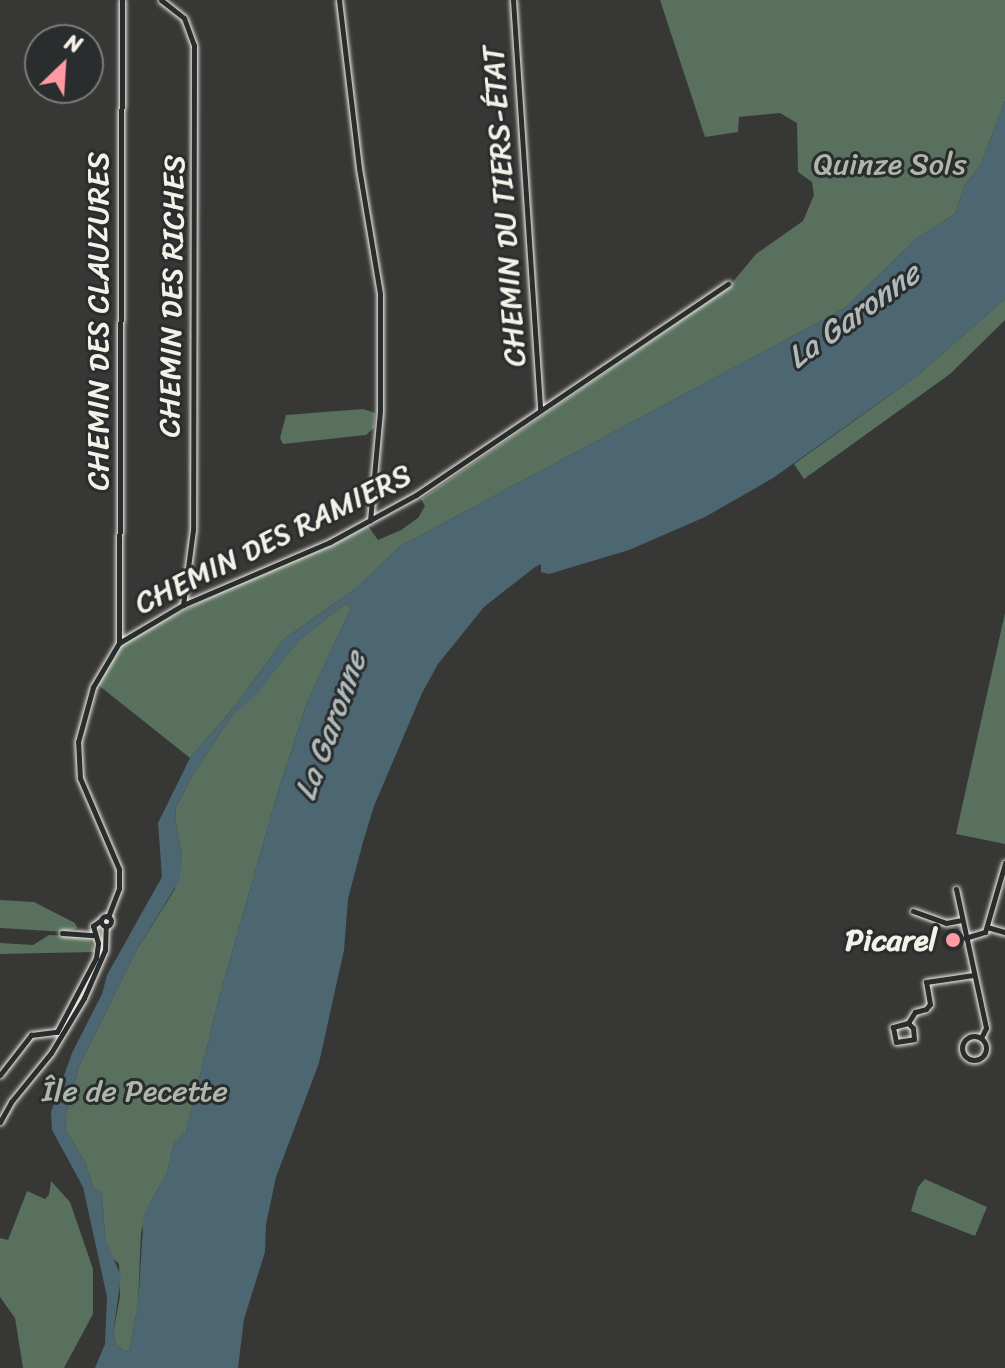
<!DOCTYPE html>
<meta charset="utf-8">
<style>
body{margin:0}
#map{position:relative;width:1005px;height:1368px;overflow:hidden;background:#373735;font-family:Sriracha,sans-serif}
div>[style]{position:absolute}
.green>*{inset:0;background:#58705d}
.water>*{inset:0;background:#4d6772}
.roads{filter:drop-shadow(0 0 2px #f4f1e8) drop-shadow(0 0 2px #f4f1e8)}
.minor>*{height:5px;margin:-2.5px;padding:0 2.5px;transform-origin:2.5px;border-radius:2.5px;background:#2a2d2e}
.minor>.ring{margin:-2.5px;padding:0;box-sizing:content-box;background:none;border:5px solid #2a2d2e;border-radius:50%}
.dots>*{width:22px;height:22px;translate:-50% -50%;box-sizing:border-box;border:4px solid #2a2d2e;border-radius:50%}
span{translate:-50% -50%;white-space:nowrap;text-align:center;line-height:1.15;-webkit-text-stroke:6px #2a2d2e;paint-order:stroke}
.park-label{font-size:30px;color:#aeb7a9}
.street-label{font-size:30px;color:#f4f1e8}
.poi-label{font-size:30px;color:#f4f1e8;font-weight:700}
.right{translate:-100% -50%;text-align:right}
.water-label{font-size:32px;color:#b1bab9;font-style:italic}
.north{position:absolute;left:24px;top:24px;width:80px;height:80px;box-sizing:border-box;background:#2a2d2e;border:2px solid #7b7b78;border-radius:50%;rotate:25deg;font-size:22px;font-weight:700;line-height:32px;text-align:center;color:#f4f1e8}
.north::after{content:'';display:block;margin:auto;width:28px;height:36px;background:#ff9aa2;clip-path:polygon(50% 0,100% 100%,50% 72%,0 100%)}
</style>
<div id="map">
<div class="green">
<i style="clip-path:polygon(660px 0,1005px 0,1005px 101px,980px 166px,965px 185px,955px 214px,917px 238px,845px 308px,399px 547px,359px 586px,284px 639px,235px 706px,190px 758px,97px 684px,121px 645px,131px 637px,265px 570px,332px 545px,368px 526px,378px 540px,401px 530px,418px 518px,425px 506px,421px 499px,727px 289px,756px 254px,803px 221px,814px 195px,812px 182px,798px 172px,797px 123px,780px 113px,739px 117px,738px 132px,705px 137px)"></i>
<i style="clip-path:polygon(1005px 299px,1005px 320px,950px 374px,804px 479px,794px 464px,918px 375px)"></i>
<i style="clip-path:polygon(363px 409px,375px 413px,374px 428px,366px 435px,283px 444px,280px 438px,286px 415px)"></i>
<i style="clip-path:polygon(346px 603px,351px 608px,308px 700px,280px 785px,218px 1002px,186px 1132px,174px 1144px,167px 1173px,152px 1199px,141px 1232px,138px 1305px,129px 1351px,125px 1352px,116px 1345px,113px 1334px,120px 1296px,119px 1264px,109px 1254px,105px 1236px,102px 1193px,93px 1187px,85px 1162px,66px 1131px,65px 1118px,79px 1066px,136px 951px,175px 889px,182px 857px,175px 819px,176px 807px,192px 776px,232px 715px,255px 695px,299px 640px)"></i>
<i style="clip-path:polygon(1005px 613px,1005px 844px,956px 834px)"></i>
<i style="clip-path:polygon(0 900px,34px 902px,75px 923px,77px 928px,66px 932px,0 928px)"></i>
<i style="clip-path:polygon(49px 935px,89px 937px,95px 952px,0 954px,0 943px,33px 945px)"></i>
<i style="clip-path:polygon(925px 1179px,987px 1207px,975px 1236px,911px 1211px,918px 1187px)"></i>
<i style="clip-path:polygon(51px 1181px,70px 1202px,93px 1269px,93px 1314px,64px 1368px,23px 1368px,15px 1318px,0 1297px,0 1238px,8px 1240px,27px 1191px,45px 1199px,49px 1195px)"></i>
</div>
<div class="water">
<i style="clip-path:polygon(evenodd,1005px 101px,1005px 299px,918px 375px,773px 478px,705px 517px,629px 550px,549px 574px,541px 572px,541px 564px,535px 567px,484px 607px,438px 664px,422px 693px,374px 806px,363px 842px,348px 899px,344px 950px,319px 1063px,276px 1177px,266px 1224px,265px 1252px,244px 1319px,238px 1368px,95px 1368px,105px 1344px,107px 1297px,83px 1187px,52px 1130px,51px 1112px,72px 1053px,102px 994px,107px 975px,162px 877px,158px 823px,190px 758px,235px 706px,284px 639px,359px 586px,399px 547px,845px 308px,917px 238px,955px 214px,965px 185px,980px 166px,1005px 101px,346px 603px,351px 608px,308px 700px,280px 785px,218px 1002px,186px 1132px,174px 1144px,167px 1173px,144px 1213px,138px 1305px,129px 1351px,125px 1352px,116px 1345px,113px 1334px,121px 1277px,105px 1236px,102px 1193px,93px 1187px,85px 1162px,66px 1131px,65px 1118px,79px 1066px,136px 951px,179px 881px,182px 857px,175px 819px,176px 807px,192px 776px,232px 715px,255px 696px,299px 640px,346px 603px)"></i>
</div>
<div class="roads">
<div class="minor">
<i style="left:161px;top:0;width:29px;rotate:38deg"></i>
<i style="left:184px;top:18px;width:29px;rotate:70deg"></i>
<i style="left:194px;top:45px;width:485px;rotate:90.1deg"></i>
<i style="left:193px;top:530px;width:76px;rotate:97.6deg"></i>
<i style="left:339px;top:0;width:169px;rotate:83.2deg"></i>
<i style="left:359px;top:168px;width:128px;rotate:80.5deg"></i>
<i style="left:380px;top:294px;width:117px;rotate:90deg"></i>
<i style="left:380px;top:411px;width:110px;rotate:95.2deg"></i>
<i style="left:513px;top:0;width:410px;rotate:86.2deg"></i>
<i style="left:119px;top:643px;width:643px;rotate:-89.73deg"></i>
<i style="left:956px;top:889px;width:142px;rotate:77.8deg"></i>
<i style="left:986px;top:1028px;width:11px;rotate:117deg"></i>
<i style="left:913px;top:911px;width:35px;rotate:20deg"></i>
<i style="left:946px;top:923px;width:16px;rotate:-11deg"></i>
<i class="ring" style="left:101px;top:916px;width:5px;height:5px"></i>
<i style="left:108px;top:917px;width:31px;rotate:-69deg"></i>
<i style="left:119px;top:888px;width:19px;rotate:-90deg"></i>
<i style="left:119px;top:869px;width:99px;rotate:-113.2deg"></i>
<i style="left:80px;top:778px;width:36px;rotate:-93deg"></i>
<i style="left:78px;top:742px;width:57px;rotate:-74.7deg"></i>
<i style="left:93px;top:687px;width:51px;rotate:-59.4deg"></i>
<i style="left:119px;top:643px;width:74px;rotate:-30.7deg"></i>
<i style="left:183px;top:605px;width:160px;rotate:-23.2deg"></i>
<i style="left:330px;top:542px;width:98px;rotate:-28.7deg"></i>
<i style="left:416px;top:495px;width:377px;rotate:-34.1deg"></i>
<i style="left:987px;top:927px;width:19px;rotate:16deg"></i>
<i style="left:62px;top:933px;width:32px;rotate:4deg"></i>
<i style="left:965px;top:938px;width:21px;rotate:-17deg"></i>
<i style="left:985px;top:932px;width:72px;rotate:-73.8deg"></i>
<i style="left:908px;top:1023px;width:16px;rotate:165deg"></i>
<i style="left:893px;top:1027px;width:15px;rotate:79deg"></i>
<i style="left:896px;top:1042px;width:18px;rotate:-9deg"></i>
<i style="left:914px;top:1039px;width:11px;rotate:-95deg"></i>
<i style="left:913px;top:1028px;width:7px;rotate:-135deg"></i>
<i style="left:908px;top:1023px;width:13px;rotate:-58deg"></i>
<i style="left:915px;top:1012px;width:11px;rotate:-15deg"></i>
<i style="left:926px;top:1009px;width:6px;rotate:-51deg"></i>
<i style="left:930px;top:1004px;width:22px;rotate:-100deg"></i>
<i style="left:926px;top:982px;width:48px;rotate:-8.5deg"></i>
<i class="ring" style="left:962px;top:1036px;width:19px;height:19px"></i>
<i style="left:0;top:1075px;width:51px;rotate:-52.2deg"></i>
<i style="left:31px;top:1035px;width:26px;rotate:-7deg"></i>
<i style="left:57px;top:1032px;width:84px;rotate:-62.2deg"></i>
<i style="left:96px;top:958px;width:15px;rotate:-82deg"></i>
<i style="left:98px;top:943px;width:18px;rotate:-106deg"></i>
<i style="left:93px;top:926px;width:10px;rotate:-37deg"></i>
<i style="left:0;top:1122px;width:23px;rotate:-61deg"></i>
<i style="left:11px;top:1102px;width:63px;rotate:-50.8deg"></i>
<i style="left:51px;top:1053px;width:64px;rotate:-59deg"></i>
<i style="left:84px;top:998px;width:52px;rotate:-66.4deg"></i>
<i style="left:105px;top:950px;width:24px;rotate:-88deg"></i>
</div>
</div>
<div class="dots">
<i style="left:953px;top:940px;background:#ff9aa2"></i>
</div>
<div class="park-label">
<span style="left:890px;top:164px">Quinze Sols</span>
<span style="left:135px;top:1091px">Île de Pecette</span>
</div>
<div class="street-label">
<span style="left:504px;top:206px;rotate:-94deg">CHEMIN DU TIERS-ÉTAT</span>
<span style="left:172px;top:296px;rotate:-89deg">CHEMIN DES RICHES</span>
<span style="left:98px;top:321px;rotate:-90deg">CHEMIN DES CLAUZURES</span>
<span style="left:273px;top:539px;rotate:-26deg">CHEMIN DES RAMIERS</span>
</div>
<div class="poi-label">
<span class="right" style="left:937px;top:940px">Picarel</span>
</div>
<div class="water-label">
<span style="left:854px;top:316px;rotate:-36deg">La Garonne</span>
<span style="left:331px;top:726px;rotate:-70deg">La Garonne</span>
</div>
<div class="north">N</div>
</div>
